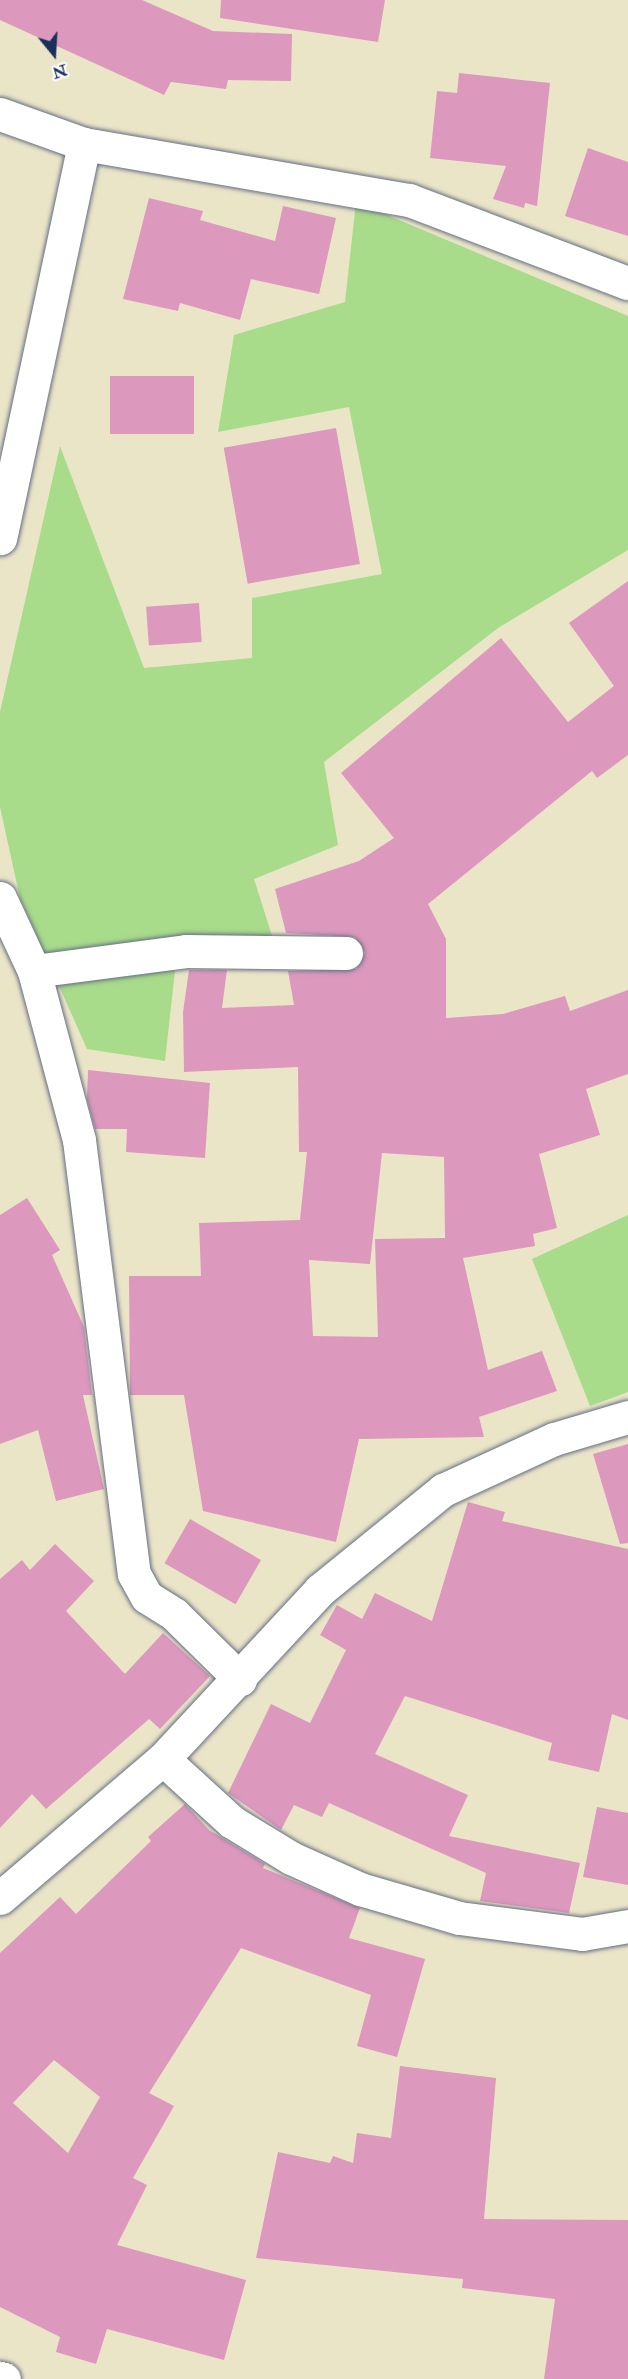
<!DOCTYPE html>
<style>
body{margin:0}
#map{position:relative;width:628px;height:2379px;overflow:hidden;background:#ebe5c8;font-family:"IM FELL Double Pica",serif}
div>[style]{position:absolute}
.green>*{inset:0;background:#a8db8a}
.building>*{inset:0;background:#dc98bd;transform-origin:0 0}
.roads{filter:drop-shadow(0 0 2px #646f83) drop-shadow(0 0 2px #646f83)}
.minor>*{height:33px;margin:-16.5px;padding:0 16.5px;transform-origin:16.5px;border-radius:16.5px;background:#fff}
span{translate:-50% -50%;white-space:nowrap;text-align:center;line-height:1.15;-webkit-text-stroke:5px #fff;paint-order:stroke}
.north{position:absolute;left:24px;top:24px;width:60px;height:60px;-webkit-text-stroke:4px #fff;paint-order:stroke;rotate:162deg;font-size:16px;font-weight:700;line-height:24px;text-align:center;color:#1b2f5e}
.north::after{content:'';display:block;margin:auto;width:21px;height:27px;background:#1b2f5e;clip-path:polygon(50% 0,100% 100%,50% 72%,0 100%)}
</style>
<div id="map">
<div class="green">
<i style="clip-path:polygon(356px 202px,628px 316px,628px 550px,498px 628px,324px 762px,338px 845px,254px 879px,274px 942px,178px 944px,165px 1061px,87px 1049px,20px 898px,0 807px,0 712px,60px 446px,144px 668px,252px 658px,252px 598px,382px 574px,349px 407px,218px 432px,234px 335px,345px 302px)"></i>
<i style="clip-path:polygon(628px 1215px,628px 1392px,590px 1406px,532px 1259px)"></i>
</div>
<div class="building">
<i style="clip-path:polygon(0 0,142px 0,213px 31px,292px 34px,291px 81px,228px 80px,226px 89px,171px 82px,164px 95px,0 20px)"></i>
<i style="clip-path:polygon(221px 0,385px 0,378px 42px,220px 18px)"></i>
<i style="clip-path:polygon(459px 73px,550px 83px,537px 206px,525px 203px,524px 208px,493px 199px,506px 166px,430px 158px,437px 91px,457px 93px)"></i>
<i style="clip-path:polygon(588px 148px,628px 162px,628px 236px,565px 216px)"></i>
<i style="clip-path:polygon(149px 198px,203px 211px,200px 220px,275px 241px,283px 206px,336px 218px,319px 294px,251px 279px,240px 320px,180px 303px,178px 311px,123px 299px)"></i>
<i style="left:194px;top:376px;width:58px;height:84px;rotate:90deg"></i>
<i style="left:336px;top:428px;width:138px;height:114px;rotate:80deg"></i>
<i style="clip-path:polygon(evenodd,628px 581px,628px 755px,597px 778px,592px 771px,428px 904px,446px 939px,446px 1018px,503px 1014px,565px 996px,570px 1011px,628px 990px,628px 1074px,586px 1089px,600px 1135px,539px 1154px,557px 1228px,533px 1234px,535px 1246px,463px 1258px,488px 1370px,542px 1351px,557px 1391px,479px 1417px,484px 1437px,359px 1439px,336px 1542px,203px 1511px,184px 1395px,130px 1395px,129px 1276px,201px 1276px,199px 1223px,300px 1220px,307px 1152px,299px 1152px,298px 1067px,184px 1072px,183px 1012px,189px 970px,227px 970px,222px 1008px,294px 1005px,288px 971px,356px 969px,365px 953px,355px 937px,286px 933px,275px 889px,359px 861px,394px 838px,341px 773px,501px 638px,568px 722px,614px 686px,569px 623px,628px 581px,382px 1153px,444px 1157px,445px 1238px,375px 1239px,378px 1337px,313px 1336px,309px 1260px,370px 1264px,382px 1153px)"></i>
<i style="left:199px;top:603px;width:39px;height:53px;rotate:86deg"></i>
<i style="clip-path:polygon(88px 1070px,210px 1083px,205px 1158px,126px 1152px,127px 1129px,95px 1129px,87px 1099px)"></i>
<i style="clip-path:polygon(27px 1198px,60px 1250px,52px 1255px,84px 1327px,92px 1395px,83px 1395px,104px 1489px,56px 1501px,38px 1430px,0 1444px,0 1215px)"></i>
<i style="clip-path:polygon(628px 1444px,628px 1543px,620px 1544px,593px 1454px)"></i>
<i style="clip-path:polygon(468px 1502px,505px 1512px,502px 1521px,628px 1549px,628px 1720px,612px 1714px,599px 1772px,548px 1760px,552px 1743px,405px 1696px,375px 1754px,468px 1795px,449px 1836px,580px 1863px,569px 1913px,480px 1901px,486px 1873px,329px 1803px,322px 1817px,294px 1805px,281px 1830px,228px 1793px,271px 1704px,310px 1723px,346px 1650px,320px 1635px,337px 1605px,362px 1619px,375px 1593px,432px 1621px)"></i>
<i style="left:190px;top:1519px;width:82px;height:51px;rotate:30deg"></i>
<i style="clip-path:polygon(55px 1544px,94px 1581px,66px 1611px,125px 1674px,163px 1633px,210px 1676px,160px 1729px,149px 1719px,46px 1809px,32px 1794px,0 1828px,0 1579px,22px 1560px,30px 1570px)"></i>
<i style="clip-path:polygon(evenodd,185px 1804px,209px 1830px,265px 1864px,263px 1868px,360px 1908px,349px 1938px,425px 1959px,397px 2057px,357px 2046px,371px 1995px,241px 1948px,149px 2093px,174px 2106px,133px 2178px,147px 2185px,117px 2245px,246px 2280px,224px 2360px,107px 2329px,96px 2364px,56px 2352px,60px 2337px,0 2307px,0 1953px,60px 1897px,76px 1914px,151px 1841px,148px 1837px,185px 1804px,54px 2060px,100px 2097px,68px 2153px,13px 2103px,54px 2060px)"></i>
<i style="clip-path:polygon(597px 1807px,628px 1813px,628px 1885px,583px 1877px)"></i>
<i style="clip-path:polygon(400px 2066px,496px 2078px,484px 2219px,628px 2220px,628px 2379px,544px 2379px,555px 2299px,462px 2288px,463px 2279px,256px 2258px,278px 2152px,330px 2163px,333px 2156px,353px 2163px,357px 2133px,391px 2138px)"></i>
</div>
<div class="roads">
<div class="minor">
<i style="left:0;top:114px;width:89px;rotate:19.7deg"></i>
<i style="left:84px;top:144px;width:403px;rotate:102deg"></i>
<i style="left:84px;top:144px;width:330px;rotate:9.8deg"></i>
<i style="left:409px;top:200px;width:234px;rotate:20.8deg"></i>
<i style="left:0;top:898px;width:81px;rotate:65deg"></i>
<i style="left:34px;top:971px;width:175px;rotate:75.1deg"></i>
<i style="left:79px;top:1140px;width:437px;rotate:82.8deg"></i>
<i style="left:134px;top:1574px;width:26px;rotate:61deg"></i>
<i style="left:147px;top:1597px;width:32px;rotate:32deg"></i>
<i style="left:174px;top:1614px;width:93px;rotate:44.6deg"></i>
<i style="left:34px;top:971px;width:153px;rotate:-7.5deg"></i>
<i style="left:186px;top:951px;width:160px;rotate:0.7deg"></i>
<i style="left:163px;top:1759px;width:93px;rotate:42.4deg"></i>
<i style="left:232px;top:1822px;width:69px;rotate:31.4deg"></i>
<i style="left:291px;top:1858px;width:76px;rotate:24.2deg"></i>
<i style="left:360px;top:1889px;width:103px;rotate:16.3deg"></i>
<i style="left:459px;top:1918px;width:124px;rotate:7.4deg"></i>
<i style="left:582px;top:1934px;width:47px;rotate:-9.9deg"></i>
<i style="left:0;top:1898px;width:214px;rotate:-40.5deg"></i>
<i style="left:163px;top:1759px;width:231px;rotate:-47.1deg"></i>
<i style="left:320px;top:1590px;width:159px;rotate:-39.1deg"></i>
<i style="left:443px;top:1490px;width:122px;rotate:-24.7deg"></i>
<i style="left:554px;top:1439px;width:77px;rotate:-16.6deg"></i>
<i style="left:0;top:2378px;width:4px;rotate:14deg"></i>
</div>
</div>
<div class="north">N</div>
</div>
